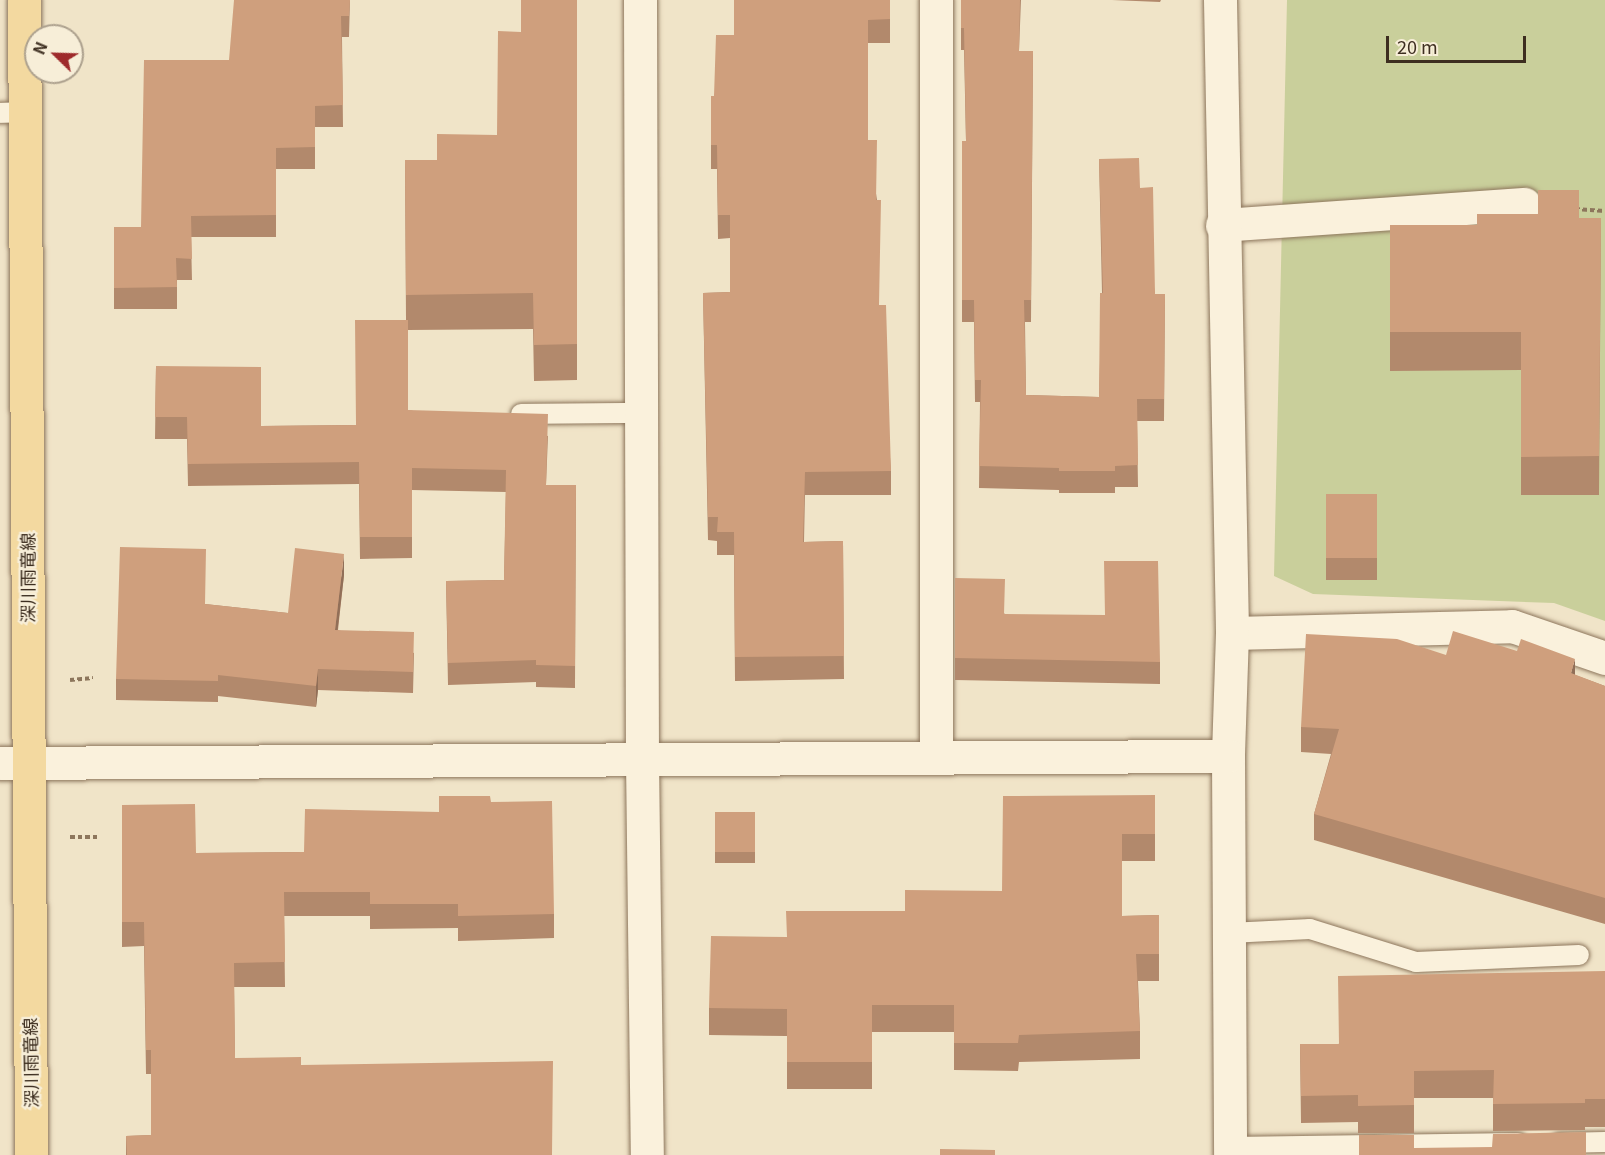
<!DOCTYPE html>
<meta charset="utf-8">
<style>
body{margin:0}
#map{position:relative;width:1605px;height:1155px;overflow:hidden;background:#f0e4c8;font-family:Georgia,"Noto Sans JP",serif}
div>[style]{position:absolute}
.green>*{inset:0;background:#c9cf9b}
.path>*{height:4px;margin-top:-2px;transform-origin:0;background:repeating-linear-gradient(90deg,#8d765c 0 4.5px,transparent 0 7.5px)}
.roads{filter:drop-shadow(0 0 2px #8d765c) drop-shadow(0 0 2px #8d765c)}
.service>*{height:20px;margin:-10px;padding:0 10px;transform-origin:10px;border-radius:10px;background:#faf1dc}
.minor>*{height:33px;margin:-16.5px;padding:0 16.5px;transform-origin:16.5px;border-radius:16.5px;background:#faf1dc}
.tertiary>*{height:33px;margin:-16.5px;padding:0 16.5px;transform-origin:16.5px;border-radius:16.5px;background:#faf1dc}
.primary>*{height:33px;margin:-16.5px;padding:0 16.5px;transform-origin:16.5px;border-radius:16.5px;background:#f3d9a0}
.wall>*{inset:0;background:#b2896c;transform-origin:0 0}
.shaded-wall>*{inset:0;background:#916f58}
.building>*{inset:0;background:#cf9f7d;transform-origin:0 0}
span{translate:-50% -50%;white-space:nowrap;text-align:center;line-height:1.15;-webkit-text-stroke:4.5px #f7eed8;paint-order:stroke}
.street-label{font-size:18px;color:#3d2e20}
.north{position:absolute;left:24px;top:24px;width:60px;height:60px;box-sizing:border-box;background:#f7eed8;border:2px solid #ada18e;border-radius:50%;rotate:293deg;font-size:16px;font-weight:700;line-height:24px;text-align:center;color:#3d2e20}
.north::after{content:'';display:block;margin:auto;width:21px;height:27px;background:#9e2a2b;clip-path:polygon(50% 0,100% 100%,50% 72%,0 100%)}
.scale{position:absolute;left:1386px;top:36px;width:140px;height:27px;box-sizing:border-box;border:3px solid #3d2e20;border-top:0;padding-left:8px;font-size:18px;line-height:21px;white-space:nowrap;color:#3d2e20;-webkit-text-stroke:4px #f7eed8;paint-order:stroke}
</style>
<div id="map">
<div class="green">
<i style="clip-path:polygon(1287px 0,1605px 0,1605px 621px,1554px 603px,1313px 594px,1274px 576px)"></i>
</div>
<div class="path">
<i style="left:1575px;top:209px;width:30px;rotate:4deg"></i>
<i style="left:70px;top:680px;width:23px;rotate:-5deg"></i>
<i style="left:70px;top:837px;width:27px"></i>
</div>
<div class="roads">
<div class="service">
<i style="left:0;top:113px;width:24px;rotate:-2deg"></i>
<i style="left:521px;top:414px;width:121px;rotate:-0.5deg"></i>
<i style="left:1229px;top:933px;width:81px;rotate:-2.8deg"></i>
<i style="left:1310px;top:929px;width:111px;rotate:17.3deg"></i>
<i style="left:1416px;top:962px;width:163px;rotate:-2.5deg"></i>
<i style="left:1560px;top:1143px;width:45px;rotate:-1.3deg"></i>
<i style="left:1230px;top:1147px;width:288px;rotate:-0.8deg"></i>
</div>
<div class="minor">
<i style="left:1222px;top:225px;width:303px;rotate:-4deg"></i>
<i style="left:1232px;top:633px;width:280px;rotate:-1.4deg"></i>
<i style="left:1512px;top:626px;width:98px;rotate:19deg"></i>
<i style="left:936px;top:757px;width:757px;rotate:-90deg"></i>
</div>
<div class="tertiary">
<i style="left:640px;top:0;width:759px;rotate:89.85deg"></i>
<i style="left:642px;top:759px;width:396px;rotate:89.3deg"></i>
<i style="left:1220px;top:0;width:633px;rotate:88.91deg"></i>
<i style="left:1232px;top:633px;width:123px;rotate:91.9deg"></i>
<i style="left:1228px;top:756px;width:399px;rotate:89.7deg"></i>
<i style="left:0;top:763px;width:1228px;rotate:-0.33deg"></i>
</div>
<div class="primary">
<i style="left:24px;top:0;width:1155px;rotate:89.65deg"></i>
</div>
</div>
<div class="wall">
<i style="clip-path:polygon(350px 0,349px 37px,342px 37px,343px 127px,315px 127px,315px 169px,276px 169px,276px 237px,191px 237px,192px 280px,177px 280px,177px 309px,114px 309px,114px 227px,141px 227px,229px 60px)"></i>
<i style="clip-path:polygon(577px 0,577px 380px,534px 381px,533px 329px,408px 330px,408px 410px,548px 436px,546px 485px,576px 485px,575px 688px,536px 687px,536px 682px,448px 685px,446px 581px,504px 580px,506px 492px,412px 490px,412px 558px,360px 559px,359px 484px,188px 486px,187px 439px,155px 439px,156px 366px,261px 426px,356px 425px,406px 320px,405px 160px,437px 160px,497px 135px,521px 32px)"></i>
<i style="clip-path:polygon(890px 0,890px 43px,868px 43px,868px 140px,877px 200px,879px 305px,891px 471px,891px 495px,805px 495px,804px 542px,843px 541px,844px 679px,735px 681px,734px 555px,717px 555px,717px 541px,708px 540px,703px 293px,730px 292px,730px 238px,718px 239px,717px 169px,711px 169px,711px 96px,714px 96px,734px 35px)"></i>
<i style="clip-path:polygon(961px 0,1021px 0,1019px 51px,1033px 51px,1031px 322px,1025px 322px,1026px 395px,1099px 397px,1102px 293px,1099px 159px,1140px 188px,1155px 294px,1165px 294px,1164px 421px,1137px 421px,1138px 487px,1115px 487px,1115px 493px,1059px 493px,1059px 490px,979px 488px,980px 402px,975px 402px,974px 322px,962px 322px,962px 141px,966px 141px,964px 50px,961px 50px)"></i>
<i style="clip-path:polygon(1112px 0,1161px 0,1160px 2px)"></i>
<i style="clip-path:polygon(1579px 218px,1601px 218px,1599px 495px,1521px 495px,1521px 370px,1390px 371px,1390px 225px,1477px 225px)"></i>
<i style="left:1326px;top:494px;width:51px;height:86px"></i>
<i style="clip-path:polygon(344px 575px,338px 630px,414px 653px,413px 693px,318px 690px,316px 707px,218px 696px,218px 702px,116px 700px,116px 679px,205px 604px,288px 613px)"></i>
<i style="clip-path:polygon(955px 578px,1005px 614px,1160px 662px,1160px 684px,955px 680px)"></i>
<i style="clip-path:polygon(1446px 655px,1575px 675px,1605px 686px,1605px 924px,1314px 840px,1314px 814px,1331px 754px,1301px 752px,1301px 727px)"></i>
<i style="clip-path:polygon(1155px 795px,1155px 861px,1122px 861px,1122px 916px,1159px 915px,1159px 981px,1138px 981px,1140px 1031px,1140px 1059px,1019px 1062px,1018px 1071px,954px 1070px,954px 1032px,872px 1032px,872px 1089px,787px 1089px,787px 1036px,709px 1035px,709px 1008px,787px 937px,1002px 891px)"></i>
<i style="clip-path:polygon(491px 802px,554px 914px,554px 938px,458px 941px,458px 928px,370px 929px,370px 916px,284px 916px,285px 987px,234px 987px,235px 1058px,301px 1065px,552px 1155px,126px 1155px,126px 1136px,151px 1135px,151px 1074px,146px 1074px,144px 946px,122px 947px,122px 922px,196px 853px,304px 852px,439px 812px)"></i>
<i style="left:715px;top:812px;width:40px;height:51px"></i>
<i style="clip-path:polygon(1605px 971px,1605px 1127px,1585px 1127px,1585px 1130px,1493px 1131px,1493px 1098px,1414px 1098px,1414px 1133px,1358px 1133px,1358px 1122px,1301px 1123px,1300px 1044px,1338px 1044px)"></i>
</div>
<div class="shaded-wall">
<i style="clip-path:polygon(344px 554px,344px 575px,335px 651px,335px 630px)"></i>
<i style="clip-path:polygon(1575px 659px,1575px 685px,1571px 673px)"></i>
<i style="clip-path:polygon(318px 669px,318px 690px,316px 707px,316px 686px)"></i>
</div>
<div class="building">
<i style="clip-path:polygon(234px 0,350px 0,349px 16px,341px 16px,343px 105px,315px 106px,315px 147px,276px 148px,276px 215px,191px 216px,192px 259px,176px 258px,177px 287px,114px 288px,114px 227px,141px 227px,144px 60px,229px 60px)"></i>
<i style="clip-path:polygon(521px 0,577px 0,577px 344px,534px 345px,533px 293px,406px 295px,405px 160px,437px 160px,437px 134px,497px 135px,498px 31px,521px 32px)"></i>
<i style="clip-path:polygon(734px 0,890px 0,890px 19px,868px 20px,868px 140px,877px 140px,876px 200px,881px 200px,879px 305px,886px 305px,891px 471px,805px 472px,803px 542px,843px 541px,844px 656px,735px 657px,734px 532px,717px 532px,718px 517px,708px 517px,703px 293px,730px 292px,730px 215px,718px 215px,717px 145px,711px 145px,711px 96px,714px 96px,716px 35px,734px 35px)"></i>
<i style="clip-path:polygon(961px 0,1020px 0,1019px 51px,1033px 51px,1031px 300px,1024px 300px,1026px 395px,1099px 397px,1100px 293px,1103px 293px,1099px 159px,1139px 158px,1140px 188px,1153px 187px,1155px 294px,1165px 294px,1164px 399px,1137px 399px,1138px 465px,1115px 466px,1115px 471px,1059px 471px,1059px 468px,979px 466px,981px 380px,975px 380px,974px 300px,962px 300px,962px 141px,966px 141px,964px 28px,961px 28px)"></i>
<i style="clip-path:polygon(1538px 190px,1579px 190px,1579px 218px,1601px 218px,1599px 456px,1521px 457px,1521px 332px,1390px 332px,1390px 225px,1477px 225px,1477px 214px,1538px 214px)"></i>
<i style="clip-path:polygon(355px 320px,408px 320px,408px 410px,548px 414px,546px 485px,576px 485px,575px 666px,536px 665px,536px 660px,448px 663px,446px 581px,504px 580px,506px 470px,412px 468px,412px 537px,360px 537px,359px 462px,188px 464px,187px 417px,155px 417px,156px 366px,261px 367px,261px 426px,356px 425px)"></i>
<i style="left:1326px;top:494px;width:51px;height:64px"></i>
<i style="clip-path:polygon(120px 547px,206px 549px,205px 604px,288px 613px,295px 548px,344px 554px,335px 630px,414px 632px,413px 672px,318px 669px,316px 686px,218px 675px,218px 681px,116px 679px)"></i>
<i style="clip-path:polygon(1104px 561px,1158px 561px,1160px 662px,955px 658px,955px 578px,1005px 579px,1004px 614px,1105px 615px)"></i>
<i style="clip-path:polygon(1453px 631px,1517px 651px,1521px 639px,1575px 659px,1571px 673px,1605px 686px,1605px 898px,1314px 814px,1339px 729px,1301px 727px,1306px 634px,1397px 639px,1446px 655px)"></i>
<i style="clip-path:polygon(1155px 795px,1155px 834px,1122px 834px,1122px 916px,1159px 915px,1159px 954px,1136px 954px,1140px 1031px,1019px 1035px,1018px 1043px,954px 1043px,954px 1005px,872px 1005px,872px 1062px,787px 1062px,787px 1009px,709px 1008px,711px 936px,787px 937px,786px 911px,905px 911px,905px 890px,1002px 891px,1003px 796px)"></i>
<i style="clip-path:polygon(439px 796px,490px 796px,491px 802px,552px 801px,554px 914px,458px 916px,458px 904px,370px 904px,370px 892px,284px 892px,285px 962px,234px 963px,235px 1058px,301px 1057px,301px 1065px,553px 1061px,552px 1155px,127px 1155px,126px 1136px,151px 1135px,151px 1050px,146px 1050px,144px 922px,122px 922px,122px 805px,195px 804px,196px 853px,304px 852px,305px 809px,439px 812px)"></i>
<i style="left:715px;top:812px;width:40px;height:40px"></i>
<i style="clip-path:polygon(1605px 971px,1605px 1099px,1585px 1099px,1585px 1103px,1493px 1104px,1494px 1070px,1414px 1071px,1414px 1105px,1358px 1106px,1358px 1095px,1301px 1096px,1300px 1044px,1339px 1044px,1338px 976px)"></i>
<i style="clip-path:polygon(1586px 1132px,1586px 1155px,1359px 1155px,1359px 1135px,1414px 1135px,1414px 1148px,1492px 1147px,1493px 1134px)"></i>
<i style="clip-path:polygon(940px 1149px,995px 1150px,995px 1155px,940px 1155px)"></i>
</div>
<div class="street-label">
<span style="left:27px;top:578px;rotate:-90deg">深川雨竜線</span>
<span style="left:30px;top:1063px;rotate:-91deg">深川雨竜線</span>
</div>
<div class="north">N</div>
<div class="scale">20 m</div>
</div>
